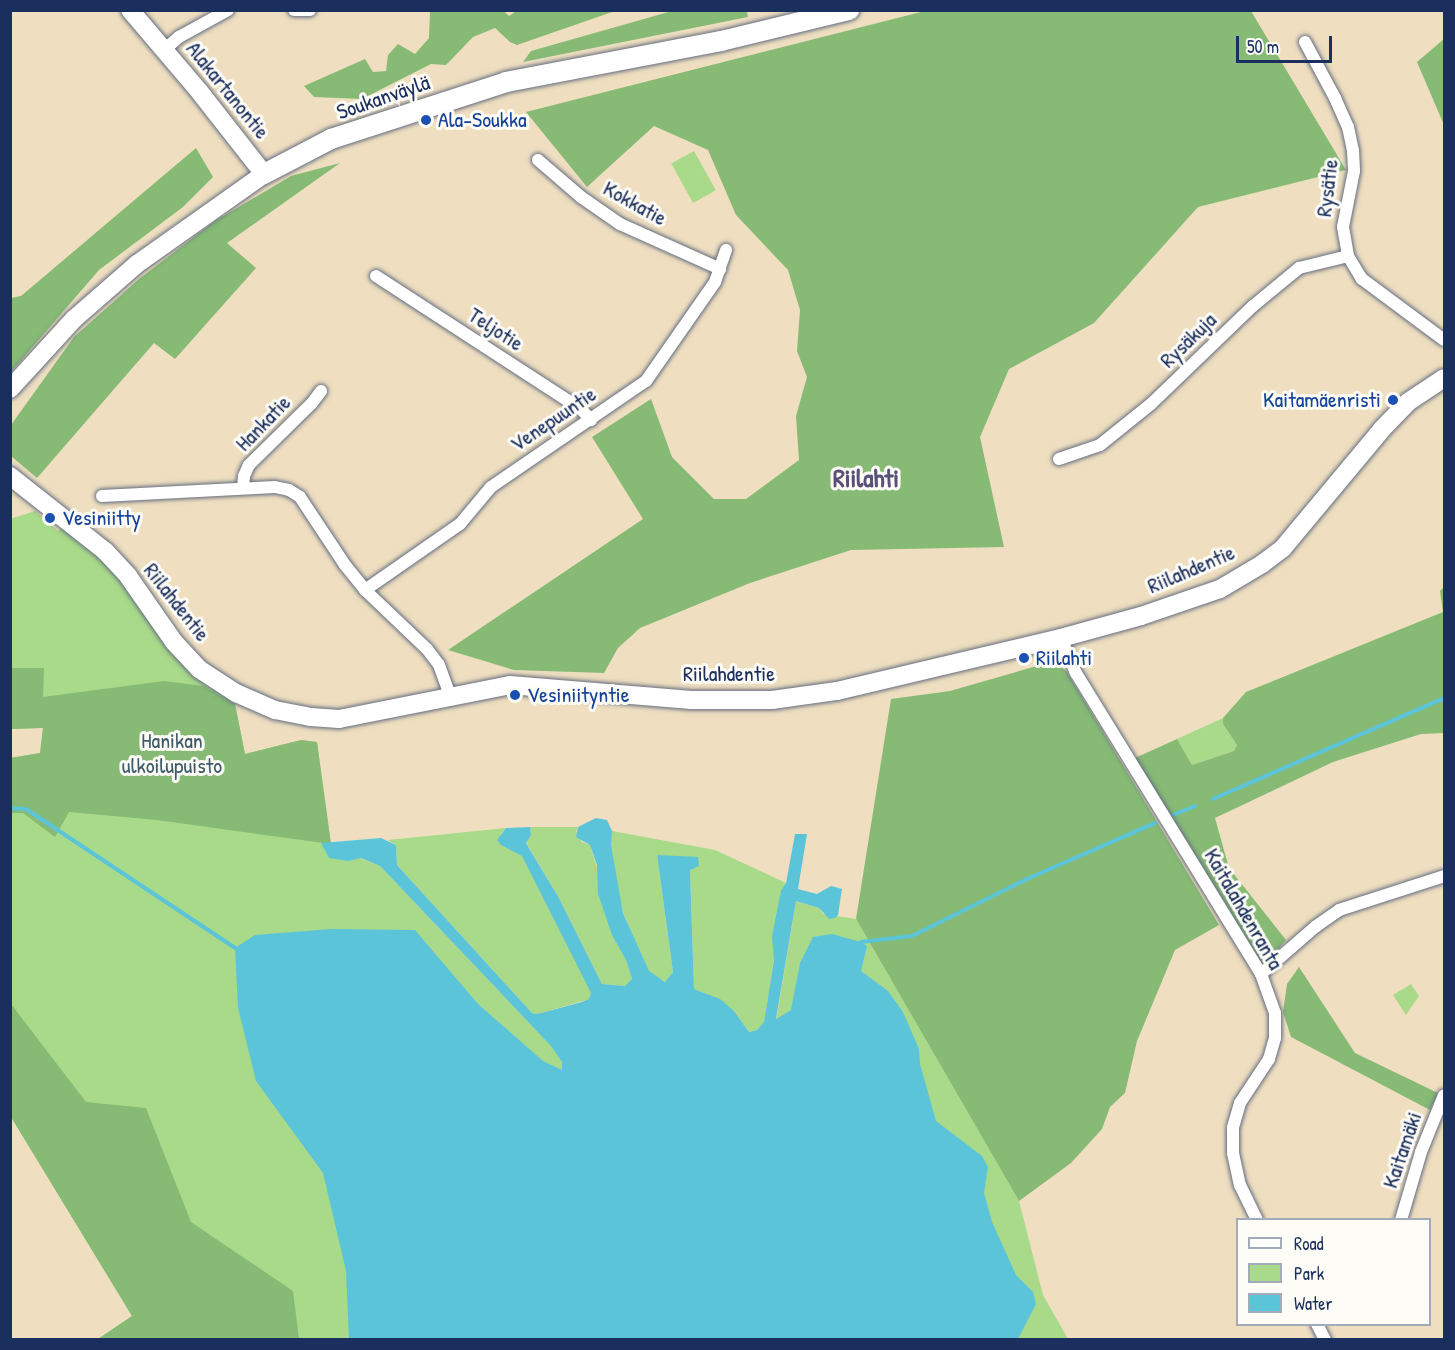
<!DOCTYPE html>
<meta charset="utf-8">
<style>
body{margin:0}
#map{position:relative;width:1455px;height:1350px;overflow:hidden;background:#efdfc0;font-family:"Patrick Hand",sans-serif}
div>[style]{position:absolute}
.green>*{inset:0;background:#a8da89;transform-origin:0 0}
.forest>*{inset:0;background:#86ba75}
.water>*{inset:0;background:#5cc4d9}
.stream>*{height:4px;margin:-2px;padding:0 2px;transform-origin:2px;border-radius:2px;background:#5cc4d9}
.roads{filter:drop-shadow(0 0 2px #656d80) drop-shadow(0 0 2px #656d80)}
.street>*{height:12px;margin:-6px;padding:0 6px;transform-origin:6px;border-radius:6px;background:#fff}
.secondary>*{height:18px;margin:-9px;padding:0 9px;transform-origin:9px;border-radius:9px;background:#fff}
.primary>*{height:20px;margin:-10px;padding:0 10px;transform-origin:10px;border-radius:10px;background:#fff}
.dots>*{width:16px;height:16px;translate:-50% -50%;box-sizing:border-box;border:3px solid #fdfcf7;border-radius:50%}
span{translate:-50% -50%;white-space:nowrap;text-align:center;line-height:1.15;-webkit-text-stroke:6px #fdfcf7;paint-order:stroke}
.street-label{font-size:22px;color:#1b2f5e}
.transit-label{font-size:22px;color:#164399}
.left{translate:0 -50%;text-align:left}
.right{translate:-100% -50%;text-align:right}
.park-label{font-size:22px;color:#3e5a69}
.quarter-label{font-size:26px;color:#595278;font-weight:700}
.frame{position:absolute;inset:0;border:12px solid #1b2f5e;pointer-events:none}
.legend{position:absolute;left:1236px;top:1218px;width:195px;height:108px;box-sizing:border-box;background:#fdfcf7;border:2px solid #a3aaba;margin:0;padding:8px 10px;list-style:none;font-size:18px;color:#1b2f5e}
.legend li{display:flex;align-items:center;gap:12px;height:30px}
.legend b{width:30px;border:2px solid #a3aaba}
.scale{position:absolute;left:1236px;top:36px;width:96px;height:27px;box-sizing:border-box;border:3px solid #1b2f5e;border-top:0;padding-left:8px;font-size:18px;line-height:21px;white-space:nowrap;color:#1b2f5e;-webkit-text-stroke:4px #fdfcf7;paint-order:stroke}
</style>
<div id="map">
<div class="green">
<i style="left:694px;top:151px;width:45px;height:26px;rotate:61deg"></i>
<i style="clip-path:polygon(35px 511px,58px 531px,64px 526px,107px 563px,201px 680px,235px 704px,245px 754px,301px 740px,317px 742px,331px 844px,362px 841px,360px 858px,380px 866px,532px 1026px,604px 1006px,686px 1340px,98px 1339px,132px 1316px,11px 1117px,11px 758px,40px 753px,43px 728px,11px 729px,10px 519px)"></i>
<i style="clip-path:polygon(1223px 718px,1223px 724px,1237px 745px,1234px 751px,1192px 765px,1177px 739px)"></i>
<i style="clip-path:polygon(530px 827px,578px 827px,576px 831px,582px 842px,590px 845px,632px 979px,630px 984px,625px 986px,602px 984px,559px 898px,526px 842px,531px 835px)"></i>
<i style="clip-path:polygon(506px 828px,501px 834px,501px 845px,522px 855px,586px 982px,591px 993px,590px 999px,537px 1014px,532px 1013px,397px 865px,396px 845px,388px 840px)"></i>
<i style="clip-path:polygon(612px 831px,715px 850px,786px 883px,764px 1023px,757px 1030px,749px 1032px,734px 1011px,707px 994px,694px 989px,690px 870px,657px 856px,673px 972px,666px 982px,648px 972px,623px 912px,606px 839px)"></i>
<i style="clip-path:polygon(796px 901px,819px 908px,823px 914px,856px 919px,1019px 1201px,1043px 1295px,1068px 1339px,837px 1339px,764px 1094px)"></i>
<i style="clip-path:polygon(1411px 984px,1419px 996px,1406px 1015px,1393px 995px)"></i>
</div>
<div class="forest">
<i style="clip-path:polygon(929px 10px,1251px 11px,1346px 170px,1198px 207px,1094px 323px,1009px 369px,980px 437px,1004px 547px,851px 550px,750px 583px,640px 628px,618px 648px,604px 673px,514px 670px,448px 650px,643px 519px,592px 437px,651px 399px,672px 457px,714px 499px,746px 499px,799px 460px,796px 416px,807px 377px,797px 351px,800px 310px,788px 270px,736px 215px,708px 150px,654px 126px,587px 187px,526px 112px)"></i>
<i style="clip-path:polygon(516px 11px,615px 11px,517px 45px,510px 42px,495px 28px,473px 37px,446px 65px,431px 64px,362px 99px,314px 97px,304px 86px,365px 59px,373px 72px,386px 71px,388px 55px,398px 44px,415px 54px,429px 38px,430px 11px,504px 11px,509px 16px)"></i>
<i style="clip-path:polygon(672px 11px,747px 11px,748px 17px,523px 62px,531px 51px)"></i>
<i style="clip-path:polygon(1444px 39px,1444px 125px,1417px 62px)"></i>
<i style="clip-path:polygon(196px 148px,213px 177px,183px 207px,99px 270px,11px 372px,11px 298px,21px 296px)"></i>
<i style="clip-path:polygon(340px 163px,227px 243px,256px 268px,175px 359px,154px 343px,37px 478px,11px 456px,11px 425px,74px 337px,139px 279px,215px 221px,291px 176px)"></i>
<i style="clip-path:polygon(1444px 587px,1444px 733px,1421px 734px,1333px 762px,1215px 818px,1229px 868px,1286px 940px,1263px 967px,1135px 758px,1177px 739px,1192px 765px,1234px 751px,1237px 745px,1223px 724px,1223px 718px,1246px 692px,1443px 612px,1440px 591px)"></i>
<i style="clip-path:polygon(1054px 661px,1067px 672px,1219px 925px,1175px 950px,1137px 1041px,1125px 1093px,1110px 1107px,1102px 1129px,1071px 1163px,1019px 1201px,856px 919px,891px 699px,950px 691px)"></i>
<i style="clip-path:polygon(11px 668px,44px 668px,43px 697px,164px 681px,203px 686px,235px 704px,245px 754px,301px 740px,317px 742px,331px 844px,157px 820px,69px 812px,55px 837px,23px 813px,11px 813px,10px 758px,40px 753px,43px 728px,11px 729px)"></i>
<i style="clip-path:polygon(1299px 967px,1355px 1053px,1438px 1093px,1430px 1110px,1291px 1037px,1283px 1012px,1287px 984px)"></i>
<i style="clip-path:polygon(11px 1004px,86px 1102px,146px 1108px,191px 1222px,293px 1291px,299px 1339px,98px 1339px,132px 1316px,11px 1117px)"></i>
</div>
<div class="water">
<i style="clip-path:polygon(596px 818px,607px 820px,612px 831px,611px 845px,623px 913px,649px 971px,665px 982px,673px 972px,657px 855px,698px 857px,699px 866px,690px 870px,694px 989px,720px 999px,734px 1011px,749px 1032px,757px 1030px,764px 1022px,774px 960px,772px 936px,781px 891px,786px 883px,795px 834px,807px 834px,798px 889px,817px 894px,831px 886px,842px 889px,838px 915px,835px 918px,829px 919px,819px 908px,796px 901px,776px 1019px,791px 1010px,800px 963px,813px 937px,832px 934px,861px 942px,867px 946px,861px 971px,888px 991px,903px 1012px,919px 1049px,920px 1064px,936px 1121px,982px 1156px,988px 1167px,984px 1193px,992px 1222px,1016px 1275px,1033px 1292px,1036px 1304px,1018px 1339px,349px 1339px,346px 1271px,323px 1173px,256px 1081px,238px 1008px,235px 948px,255px 935px,332px 929px,415px 930px,478px 1004px,543px 1061px,562px 1070px,562px 1062px,551px 1046px,380px 866px,361px 858px,348px 861px,329px 858px,321px 843px,381px 838px,396px 845px,397px 865px,532px 1013px,537px 1014px,582px 1002px,589px 999px,591px 993px,522px 856px,501px 845px,497px 840px,506px 828px,530px 827px,531px 835px,526px 843px,559px 898px,602px 984px,625px 986px,632px 979px,626px 960px,612px 935px,598px 894px,597px 865px,590px 845px,576px 837px,578px 827px)"></i>
</div>
<div class="stream">
<i style="left:1213px;top:799px;width:252px;rotate:-23.6deg"></i>
<i style="left:10px;top:808px;width:16px;rotate:4deg"></i>
<i style="left:26px;top:809px;width:253px;rotate:33.6deg"></i>
<i style="left:1173px;top:815px;width:24px;rotate:-22deg"></i>
<i style="left:861px;top:942px;width:51px;rotate:-6.7deg"></i>
<i style="left:912px;top:936px;width:128px;rotate:-26.4deg"></i>
<i style="left:1027px;top:879px;width:140px;rotate:-23.6deg"></i>
</div>
<div class="roads">
<div class="street">
<i style="left:294px;top:10px;width:16px"></i>
<i style="left:1305px;top:42px;width:64px;rotate:61.8deg"></i>
<i style="left:1335px;top:98px;width:32px;rotate:66deg"></i>
<i style="left:1348px;top:127px;width:25px;rotate:78deg"></i>
<i style="left:1353px;top:151px;width:20px;rotate:87deg"></i>
<i style="left:1354px;top:171px;width:57px;rotate:101.1deg"></i>
<i style="left:1343px;top:227px;width:29px;rotate:80deg"></i>
<i style="left:1348px;top:256px;width:27px;rotate:59deg"></i>
<i style="left:1362px;top:279px;width:102px;rotate:36.6deg"></i>
<i style="left:164px;top:50px;width:20px;rotate:-41deg"></i>
<i style="left:179px;top:37px;width:56px;rotate:-28.9deg"></i>
<i style="left:538px;top:160px;width:57px;rotate:40.7deg"></i>
<i style="left:581px;top:197px;width:47px;rotate:34.7deg"></i>
<i style="left:620px;top:224px;width:110px;rotate:24.2deg"></i>
<i style="left:376px;top:276px;width:244px;rotate:33deg"></i>
<i style="left:581px;top:409px;width:15px;rotate:48deg"></i>
<i style="left:1059px;top:459px;width:43px;rotate:-18.9deg"></i>
<i style="left:1100px;top:445px;width:65px;rotate:-38.8deg"></i>
<i style="left:1151px;top:404px;width:141px;rotate:-43.9deg"></i>
<i style="left:1253px;top:306px;width:60px;rotate:-39.6deg"></i>
<i style="left:1299px;top:268px;width:50px;rotate:-13.8deg"></i>
<i style="left:243px;top:488px;width:12px;rotate:-85deg"></i>
<i style="left:244px;top:476px;width:12px;rotate:-66deg"></i>
<i style="left:249px;top:465px;width:88px;rotate:-44.5deg"></i>
<i style="left:312px;top:403px;width:15px;rotate:-53deg"></i>
<i style="left:102px;top:496px;width:173px;rotate:-3deg"></i>
<i style="left:275px;top:487px;width:14px;rotate:12deg"></i>
<i style="left:289px;top:490px;width:13px;rotate:32deg"></i>
<i style="left:300px;top:497px;width:82px;rotate:56.5deg"></i>
<i style="left:345px;top:565px;width:32px;rotate:51deg"></i>
<i style="left:365px;top:590px;width:86px;rotate:43.6deg"></i>
<i style="left:427px;top:649px;width:20px;rotate:53deg"></i>
<i style="left:439px;top:665px;width:33px;rotate:70deg"></i>
<i style="left:365px;top:590px;width:116px;rotate:-34.8deg"></i>
<i style="left:460px;top:524px;width:48px;rotate:-50deg"></i>
<i style="left:491px;top:487px;width:188px;rotate:-34.4deg"></i>
<i style="left:646px;top:381px;width:121px;rotate:-55.1deg"></i>
<i style="left:715px;top:282px;width:34px;rotate:-71deg"></i>
<i style="left:1061px;top:638px;width:38px;rotate:67deg"></i>
<i style="left:1076px;top:673px;width:353px;rotate:58.4deg"></i>
<i style="left:1261px;top:974px;width:41px;rotate:70.3deg"></i>
<i style="left:1275px;top:1013px;width:25px;rotate:90deg"></i>
<i style="left:1275px;top:1038px;width:22px;rotate:106deg"></i>
<i style="left:1269px;top:1059px;width:53px;rotate:123.4deg"></i>
<i style="left:1240px;top:1103px;width:26px;rotate:106deg"></i>
<i style="left:1233px;top:1128px;width:25px;rotate:90deg"></i>
<i style="left:1233px;top:1153px;width:33px;rotate:78deg"></i>
<i style="left:1240px;top:1185px;width:39px;rotate:64deg"></i>
<i style="left:1261px;top:974px;width:72px;rotate:-41deg"></i>
<i style="left:1315px;top:927px;width:29px;rotate:-35deg"></i>
<i style="left:1339px;top:910px;width:110px;rotate:-17.9deg"></i>
<i style="left:1401px;top:1220px;width:71px;rotate:-73.6deg"></i>
<i style="left:1421px;top:1152px;width:61px;rotate:-68deg"></i>
<i style="left:1317px;top:1324px;width:18px;rotate:63deg"></i>
</div>
<div class="secondary">
<i style="left:10px;top:389px;width:95px;rotate:-47.6deg"></i>
<i style="left:74px;top:319px;width:84px;rotate:-41.1deg"></i>
<i style="left:137px;top:264px;width:156px;rotate:-35.3deg"></i>
<i style="left:264px;top:174px;width:105px;rotate:-128.1deg"></i>
<i style="left:199px;top:91px;width:106px;rotate:-130.4deg"></i>
<i style="left:10px;top:476px;width:121px;rotate:38.3deg"></i>
<i style="left:105px;top:551px;width:34px;rotate:47deg"></i>
<i style="left:128px;top:576px;width:80px;rotate:55.1deg"></i>
<i style="left:174px;top:642px;width:37px;rotate:47deg"></i>
<i style="left:199px;top:669px;width:44px;rotate:33deg"></i>
<i style="left:236px;top:693px;width:43px;rotate:23.6deg"></i>
<i style="left:275px;top:710px;width:37px;rotate:11deg"></i>
<i style="left:311px;top:717px;width:28px;rotate:4deg"></i>
<i style="left:339px;top:719px;width:174px;rotate:-11.2deg"></i>
<i style="left:510px;top:685px;width:182px;rotate:4.7deg"></i>
<i style="left:691px;top:700px;width:81px"></i>
<i style="left:772px;top:700px;width:66px;rotate:-7.9deg"></i>
<i style="left:837px;top:691px;width:230px;rotate:-13.3deg"></i>
<i style="left:1061px;top:638px;width:83px;rotate:-15.4deg"></i>
<i style="left:1141px;top:616px;width:83px;rotate:-18.9deg"></i>
<i style="left:1220px;top:589px;width:49px;rotate:-30.8deg"></i>
<i style="left:1262px;top:564px;width:26px;rotate:-37deg"></i>
<i style="left:1283px;top:548px;width:155px;rotate:-50.2deg"></i>
<i style="left:1382px;top:429px;width:37px;rotate:-46deg"></i>
<i style="left:1408px;top:402px;width:43px;rotate:-33.7deg"></i>
</div>
<div class="primary">
<i style="left:264px;top:174px;width:76px;rotate:-27.6deg"></i>
<i style="left:331px;top:139px;width:184px;rotate:-18deg"></i>
<i style="left:506px;top:82px;width:219px;rotate:-10.8deg"></i>
<i style="left:721px;top:41px;width:132px;rotate:-13.6deg"></i>
</div>
</div>
<div class="dots">
<i style="left:426px;top:120px;background:#1a4fb4"></i>
<i style="left:1393px;top:400px;background:#1a4fb4"></i>
<i style="left:50px;top:518px;background:#1a4fb4"></i>
<i style="left:1024px;top:658px;background:#1a4fb4"></i>
<i style="left:515px;top:695px;background:#1a4fb4"></i>
</div>
<div class="street-label">
<span style="left:228px;top:90px;rotate:51deg">Alakartanontie</span>
<span style="left:383px;top:97px;rotate:-19deg">Soukanväylä</span>
<span style="left:1327px;top:188px;rotate:-83deg">Rysätie</span>
<span style="left:635px;top:203px;rotate:29deg">Kokkatie</span>
<span style="left:496px;top:329px;rotate:33deg">Teljotie</span>
<span style="left:1188px;top:340px;rotate:-44deg">Rysäkuja</span>
<span style="left:553px;top:419px;rotate:-34deg">Venepuuntie</span>
<span style="left:263px;top:423px;rotate:-46deg">Hankatie</span>
<span style="left:1191px;top:569px;rotate:-23deg">Riilahdentie</span>
<span style="left:177px;top:602px;rotate:52deg">Riilahdentie</span>
<span style="left:729px;top:674px">Riilahdentie</span>
<span style="left:1244px;top:909px;rotate:60deg">Kaitalahdenranta</span>
<span style="left:1402px;top:1150px;rotate:-71deg">Kaitamäki</span>
</div>
<div class="transit-label">
<span class="left" style="left:438px;top:120px">Ala-Soukka</span>
<span class="right" style="left:1381px;top:400px">Kaitamäenristi</span>
<span class="left" style="left:62px;top:518px">Vesiniitty</span>
<span class="left" style="left:1036px;top:658px">Riilahti</span>
<span class="left" style="left:527px;top:695px">Vesiniityntie</span>
</div>
<div class="park-label">
<span style="left:172px;top:753px">Hanikan<br>ulkoilupuisto</span>
</div>
<div class="quarter-label">
<span style="left:866px;top:478px">Riilahti</span>
</div>
<div class="frame"></div>
<ul class="legend">
<li><b style="height:8px;background:#fff"></b>Road</li>
<li><b style="height:16px;background:#a8da89"></b>Park</li>
<li><b style="height:16px;background:#5cc4d9"></b>Water</li>
</ul>
<div class="scale">50 m</div>
</div>
